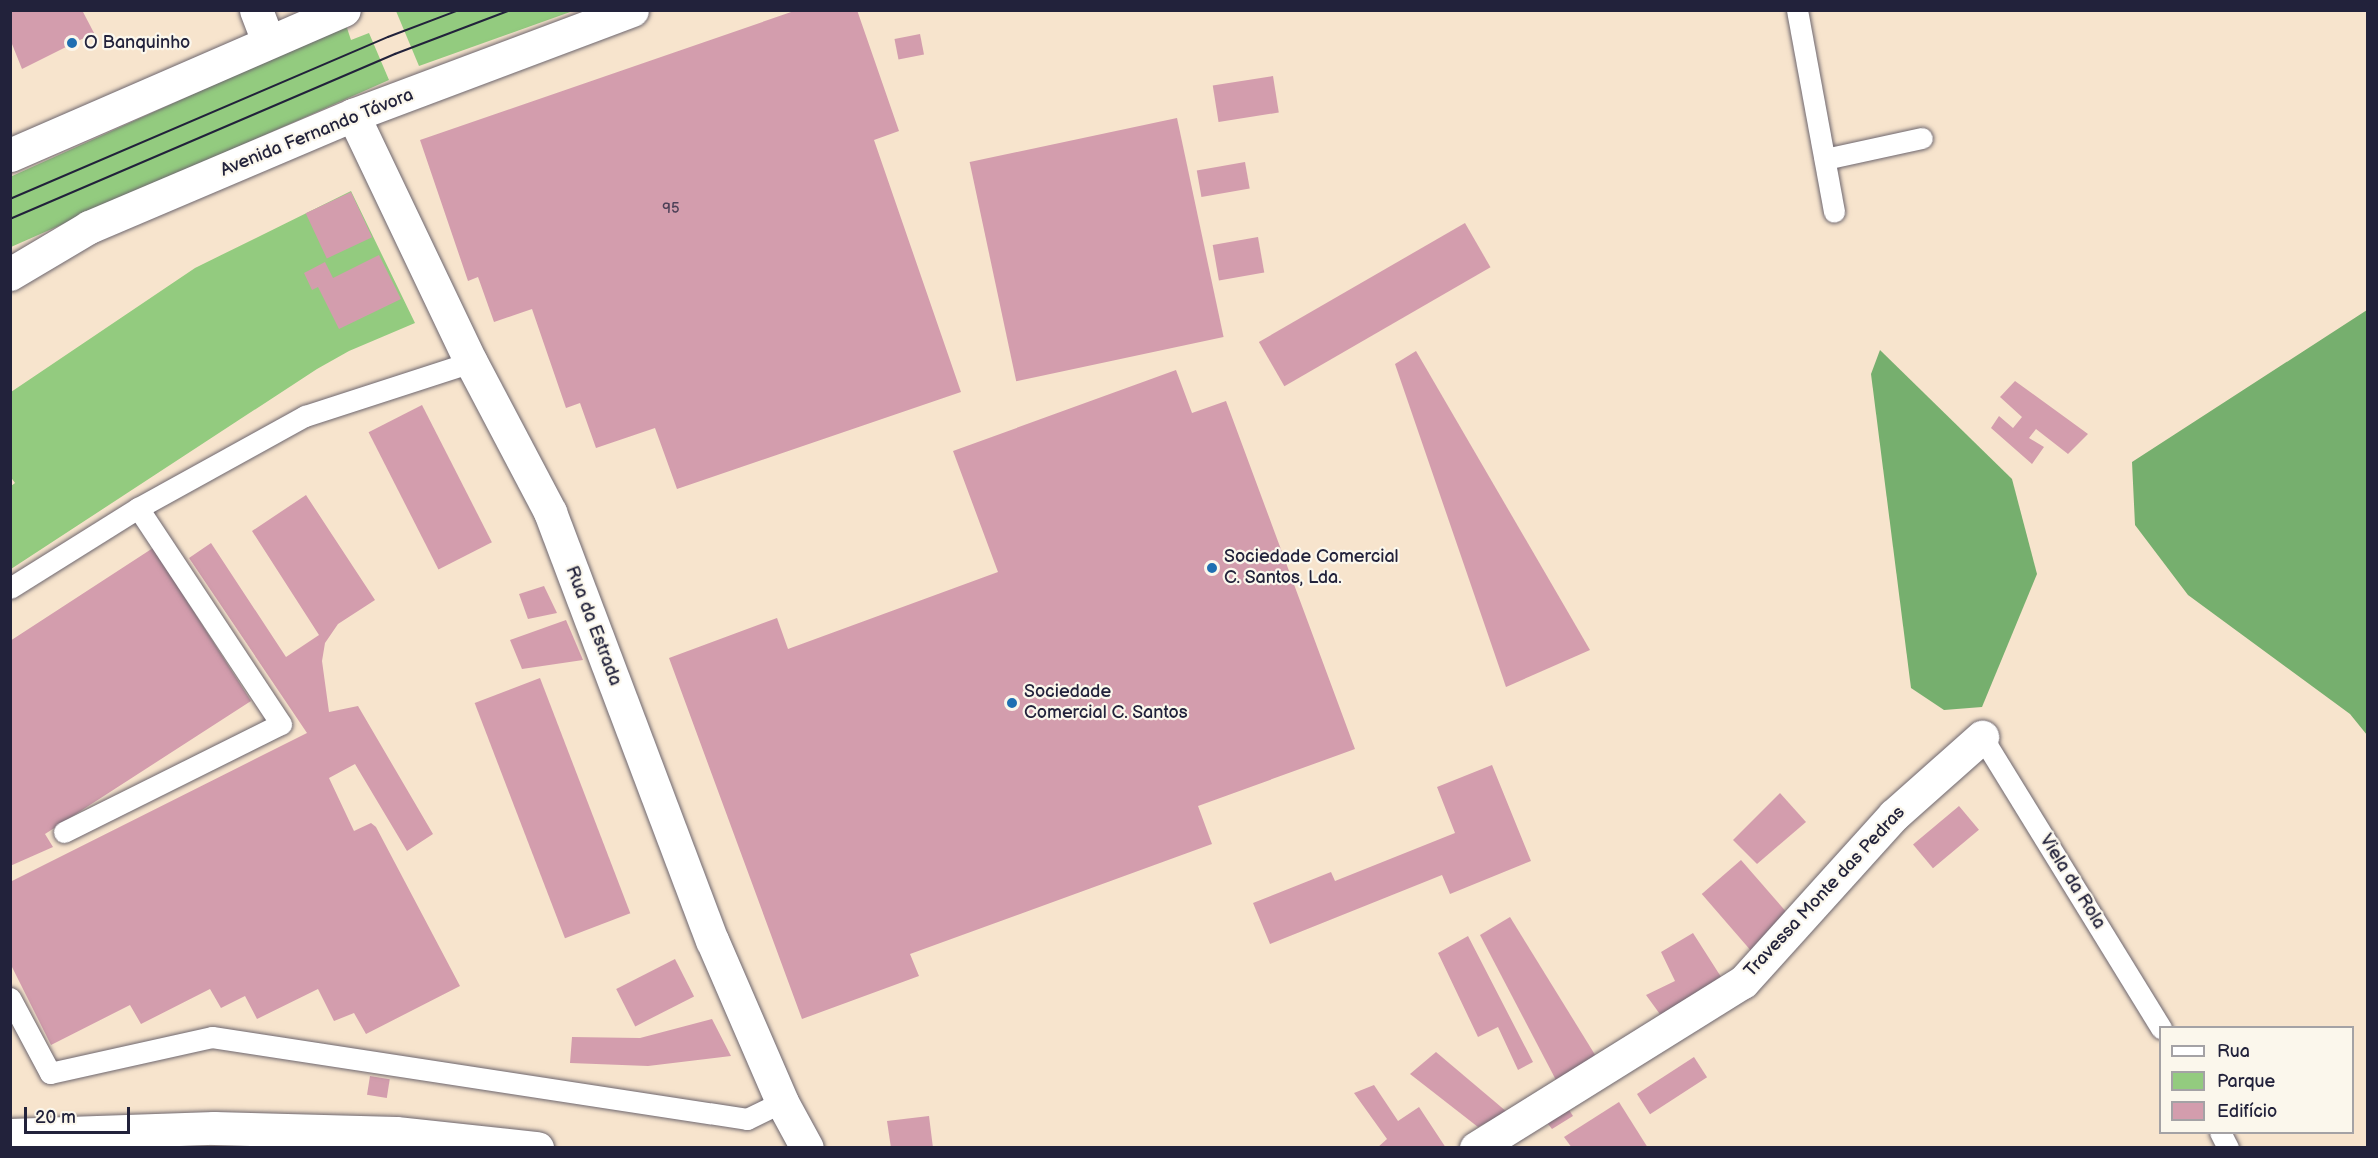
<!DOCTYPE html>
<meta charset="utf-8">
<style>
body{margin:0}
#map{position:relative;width:2378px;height:1158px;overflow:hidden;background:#f7e4cd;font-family:"Balsamiq Sans",sans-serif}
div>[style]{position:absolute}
.green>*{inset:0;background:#93cb7f}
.forest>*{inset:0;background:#76af6e}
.building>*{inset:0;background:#d39dad;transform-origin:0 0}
.roads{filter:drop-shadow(0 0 2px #6d666e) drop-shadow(0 0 2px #6d666e)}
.service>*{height:21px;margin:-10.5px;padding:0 10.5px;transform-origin:10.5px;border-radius:10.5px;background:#fff}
.minor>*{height:33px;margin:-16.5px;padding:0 16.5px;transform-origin:16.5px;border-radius:16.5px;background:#fff}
.tertiary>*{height:33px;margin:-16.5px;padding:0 16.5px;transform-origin:16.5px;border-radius:16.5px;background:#fff}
.primary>*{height:33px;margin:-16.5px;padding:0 16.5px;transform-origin:16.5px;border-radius:16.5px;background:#fff}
.tram>*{height:1.5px;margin:-0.75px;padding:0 0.75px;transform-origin:0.75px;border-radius:0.75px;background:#22223b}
.dots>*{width:16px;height:16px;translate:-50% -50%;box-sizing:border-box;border:3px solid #fbf7ec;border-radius:50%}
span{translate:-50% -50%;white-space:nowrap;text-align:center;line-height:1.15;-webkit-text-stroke:4.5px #fbf7ec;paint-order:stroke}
.number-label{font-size:15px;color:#4e4158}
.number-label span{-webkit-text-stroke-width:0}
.poi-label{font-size:18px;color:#22223b}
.left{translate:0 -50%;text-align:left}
.street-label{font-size:18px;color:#22223b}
.frame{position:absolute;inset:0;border:12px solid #22223b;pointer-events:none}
.legend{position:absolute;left:2159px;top:1026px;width:195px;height:108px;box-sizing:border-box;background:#fbf7ec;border:2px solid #a4a2a5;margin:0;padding:8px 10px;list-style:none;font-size:18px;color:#22223b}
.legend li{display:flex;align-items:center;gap:12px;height:30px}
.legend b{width:30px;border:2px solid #a4a2a5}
.scale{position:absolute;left:24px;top:1107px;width:106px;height:27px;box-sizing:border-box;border:3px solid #22223b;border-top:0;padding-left:8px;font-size:18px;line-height:21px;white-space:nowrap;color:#22223b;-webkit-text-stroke:4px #fbf7ec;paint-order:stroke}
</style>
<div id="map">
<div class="green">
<i style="clip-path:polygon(396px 11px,573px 11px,419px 66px)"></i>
<i style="clip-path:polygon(346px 25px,351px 40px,369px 33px,389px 80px,11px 247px,10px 177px)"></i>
<i style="clip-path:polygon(351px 191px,415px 323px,349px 351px,317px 369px,11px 569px,11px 486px,15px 483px,10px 476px,11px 392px,195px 268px)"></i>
</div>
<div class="forest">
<i style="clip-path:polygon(2367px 310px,2367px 735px,2350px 714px,2188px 595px,2135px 525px,2132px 462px)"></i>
<i style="clip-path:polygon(1880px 350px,2012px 479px,2037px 574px,1982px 707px,1944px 710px,1911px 688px,1871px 374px)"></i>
</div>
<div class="building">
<i style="clip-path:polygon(10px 10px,82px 10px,94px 33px,22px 69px,10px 39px)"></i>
<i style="clip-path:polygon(797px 10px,857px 10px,899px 131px,874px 140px,961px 392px,677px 489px,655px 428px,596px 448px,580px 403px,566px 408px,532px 309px,494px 322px,478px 277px,468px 281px,420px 140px)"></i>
<i style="left:920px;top:34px;width:21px;height:26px;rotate:79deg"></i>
<i style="left:1273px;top:76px;width:37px;height:61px;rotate:81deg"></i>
<i style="left:1177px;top:118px;width:224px;height:212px;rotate:78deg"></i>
<i style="left:1245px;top:162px;width:27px;height:49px;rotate:80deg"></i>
<i style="left:351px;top:192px;width:50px;height:50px;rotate:65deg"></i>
<i style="left:1465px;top:223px;width:51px;height:238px;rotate:60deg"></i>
<i style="left:1258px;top:237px;width:36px;height:46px;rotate:80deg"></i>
<i style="clip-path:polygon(379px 255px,401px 299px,339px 329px,318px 287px,312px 290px,304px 273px,325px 262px,333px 278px)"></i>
<i style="clip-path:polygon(1416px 351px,1590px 650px,1506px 687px,1395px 364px)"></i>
<i style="clip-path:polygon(1176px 370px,1192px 413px,1226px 401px,1355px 749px,1198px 806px,1212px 844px,910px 954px,919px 976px,802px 1019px,669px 658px,777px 618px,788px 649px,998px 572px,953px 451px)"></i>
<i style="clip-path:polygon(2015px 381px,2088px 434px,2068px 454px,2036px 429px,2029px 438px,2044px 447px,2032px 464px,1991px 428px,1999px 416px,2013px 428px,2022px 417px,2000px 397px)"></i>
<i style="left:422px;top:405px;width:154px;height:60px;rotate:63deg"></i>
<i style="clip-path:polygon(306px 495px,375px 600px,338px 624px,325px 643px,322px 661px,329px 712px,358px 706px,433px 834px,407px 851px,355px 764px,329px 778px,354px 831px,371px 823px,376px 827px,460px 986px,366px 1034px,354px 1013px,334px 1021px,318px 989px,257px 1019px,245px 996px,221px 1008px,210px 989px,141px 1024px,130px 1005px,51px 1045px,10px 963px,10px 882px,307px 733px,189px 558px,211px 543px,286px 657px,319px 635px,252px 531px)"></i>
<i style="clip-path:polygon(153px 548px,251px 701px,45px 834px,53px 847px,10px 866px,10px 641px)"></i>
<i style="clip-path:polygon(544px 586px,557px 613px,528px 619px,519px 594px)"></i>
<i style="clip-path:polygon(566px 620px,583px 660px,522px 669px,510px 640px)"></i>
<i style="left:540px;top:678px;width:252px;height:70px;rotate:69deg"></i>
<i style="clip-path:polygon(1492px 765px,1531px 861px,1450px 894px,1442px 875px,1270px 944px,1253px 903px,1331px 872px,1335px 881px,1455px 833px,1437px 787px)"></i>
<i style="clip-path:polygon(1780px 793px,1806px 822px,1757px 864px,1733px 840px)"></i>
<i style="left:1959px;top:806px;width:31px;height:60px;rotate:50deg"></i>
<i style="left:1741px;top:860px;width:75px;height:52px;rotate:49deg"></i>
<i style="clip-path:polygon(1510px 917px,1597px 1058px,1557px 1082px,1480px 935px)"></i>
<i style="clip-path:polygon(1693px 933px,1723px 980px,1662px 1017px,1646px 995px,1675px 981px,1661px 952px)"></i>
<i style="clip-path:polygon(1468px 936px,1533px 1062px,1518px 1070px,1498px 1027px,1478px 1037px,1438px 953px)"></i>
<i style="left:675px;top:959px;width:42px;height:66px;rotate:63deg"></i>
<i style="clip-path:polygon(712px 1019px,731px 1056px,648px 1066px,570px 1063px,572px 1037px,640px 1038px)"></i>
<i style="clip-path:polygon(1436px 1052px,1507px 1112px,1478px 1127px,1410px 1074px)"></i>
<i style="left:1694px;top:1057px;width:24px;height:68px;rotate:57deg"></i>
<i style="left:370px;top:1076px;width:20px;height:19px;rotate:9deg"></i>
<i style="clip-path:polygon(1374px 1085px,1398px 1121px,1419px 1107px,1446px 1148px,1377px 1148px,1387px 1139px,1354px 1093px)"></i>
<i style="clip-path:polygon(1564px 1102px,1573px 1116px,1552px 1129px,1541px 1115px)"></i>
<i style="clip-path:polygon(1619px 1102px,1648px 1148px,1572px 1148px,1564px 1137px)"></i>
<i style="clip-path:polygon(929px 1116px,933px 1148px,891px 1148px,887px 1121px)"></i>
</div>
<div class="roads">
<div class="service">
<i style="left:1797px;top:10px;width:205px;rotate:79.6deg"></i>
<i style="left:1825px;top:159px;width:99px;rotate:-12.2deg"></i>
<i style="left:10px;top:588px;width:151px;rotate:-32deg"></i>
<i style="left:138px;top:508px;width:191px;rotate:-28.9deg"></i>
<i style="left:305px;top:416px;width:175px;rotate:-18deg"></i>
<i style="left:1982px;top:737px;width:342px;rotate:58.4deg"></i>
<i style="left:64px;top:832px;width:242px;rotate:-26.5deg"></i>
<i style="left:281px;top:724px;width:259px;rotate:-123.5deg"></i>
<i style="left:10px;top:998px;width:85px;rotate:61.9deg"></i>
<i style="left:50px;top:1073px;width:166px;rotate:-12.5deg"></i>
<i style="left:212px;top:1037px;width:541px;rotate:8.71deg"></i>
<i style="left:747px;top:1119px;width:39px;rotate:-26deg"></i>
<i style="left:2220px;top:1132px;width:18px;rotate:63deg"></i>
</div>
<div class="minor">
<i style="left:10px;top:1135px;width:204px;rotate:-2deg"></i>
<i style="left:214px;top:1128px;width:182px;rotate:1.6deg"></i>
<i style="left:396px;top:1133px;width:142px;rotate:6.1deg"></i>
<i style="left:1476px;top:1148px;width:314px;rotate:-31.9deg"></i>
<i style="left:1743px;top:982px;width:225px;rotate:-47.9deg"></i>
<i style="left:1894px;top:815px;width:118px;rotate:-41.6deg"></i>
</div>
<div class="tertiary">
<i style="left:256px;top:10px;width:34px;rotate:69deg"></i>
<i style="left:353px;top:115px;width:274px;rotate:64.5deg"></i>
<i style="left:471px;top:362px;width:170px;rotate:62.2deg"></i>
<i style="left:550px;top:512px;width:458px;rotate:69.3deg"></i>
<i style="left:712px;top:940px;width:176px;rotate:66.6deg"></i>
<i style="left:782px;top:1102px;width:52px;rotate:61.5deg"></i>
</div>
<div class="primary">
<i style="left:10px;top:155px;width:364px;rotate:-23.5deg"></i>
<i style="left:10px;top:274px;width:92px;rotate:-30.7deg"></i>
<i style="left:89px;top:227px;width:287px;rotate:-23deg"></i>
<i style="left:353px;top:115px;width:298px;rotate:-20.6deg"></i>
</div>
</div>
<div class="tram">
<i style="left:10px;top:199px;width:411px;rotate:-23.2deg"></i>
<i style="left:388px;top:37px;width:76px;rotate:-20.8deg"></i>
<i style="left:10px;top:219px;width:419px;rotate:-23.2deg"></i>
<i style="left:395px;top:54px;width:124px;rotate:-20.8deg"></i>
</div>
<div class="dots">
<i style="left:72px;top:43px;background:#1f6fb2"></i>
<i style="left:1212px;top:568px;background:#1f6fb2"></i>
<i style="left:1012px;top:703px;background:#1f6fb2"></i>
</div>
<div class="number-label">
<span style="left:671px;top:209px">95</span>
</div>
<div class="poi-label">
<span class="left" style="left:84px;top:43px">O Banquinho</span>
<span class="left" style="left:1224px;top:568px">Sociedade Comercial<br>C. Santos, Lda.</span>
<span class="left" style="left:1024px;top:703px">Sociedade<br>Comercial C. Santos</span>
</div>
<div class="street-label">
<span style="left:317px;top:133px;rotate:-22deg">Avenida Fernando Távora</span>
<span style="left:593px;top:626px;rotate:69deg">Rua da Estrada</span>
<span style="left:2072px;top:882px;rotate:58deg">Viela da Rola</span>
<span style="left:1825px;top:892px;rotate:-47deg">Travessa Monte das Pedras</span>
</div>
<div class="frame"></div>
<ul class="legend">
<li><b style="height:8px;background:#fff"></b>Rua</li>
<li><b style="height:16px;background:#93cb7f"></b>Parque</li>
<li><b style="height:16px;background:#d39dad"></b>Edifício</li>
</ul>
<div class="scale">20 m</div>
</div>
